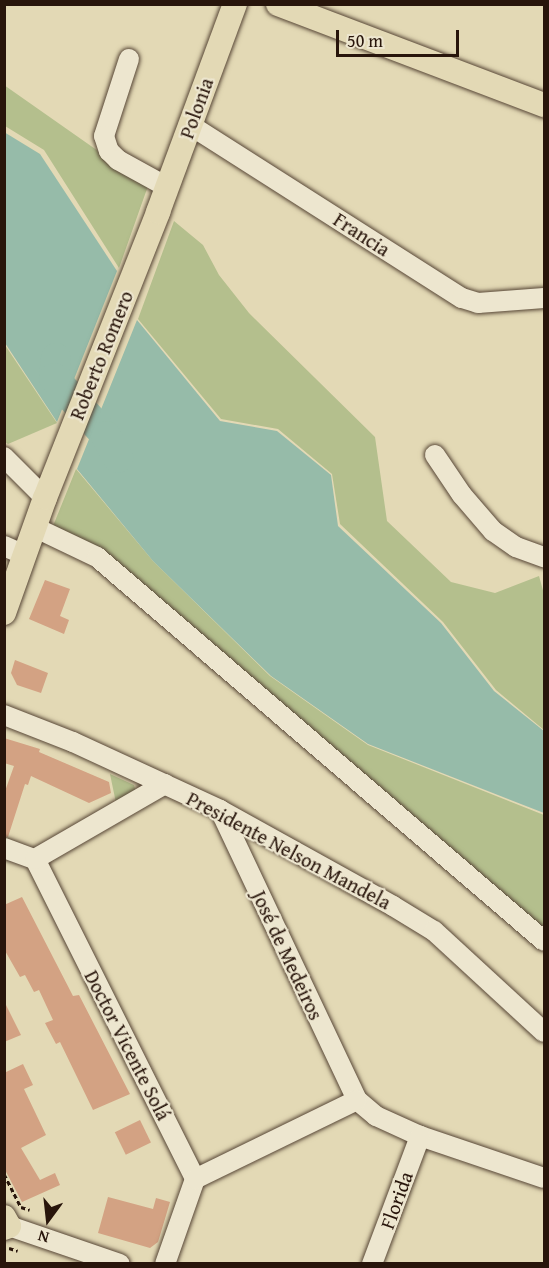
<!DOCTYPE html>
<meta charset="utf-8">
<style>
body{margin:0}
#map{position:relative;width:549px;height:1268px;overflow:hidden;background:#e3d9b5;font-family:"Gentium Book Plus",serif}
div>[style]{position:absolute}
.green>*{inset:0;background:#b4bf8d}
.water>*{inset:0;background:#96bba9}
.river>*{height:30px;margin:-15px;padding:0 15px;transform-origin:15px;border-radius:15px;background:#96bba9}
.building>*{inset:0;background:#d3a283;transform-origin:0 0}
.path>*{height:3px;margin-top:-1.5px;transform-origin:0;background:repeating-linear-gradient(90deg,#28150b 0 4.5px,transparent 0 7.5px)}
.roads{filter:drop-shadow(0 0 2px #574636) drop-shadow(0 0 2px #574636)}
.minor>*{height:20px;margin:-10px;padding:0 10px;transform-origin:10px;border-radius:10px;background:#ede6cf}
.major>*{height:24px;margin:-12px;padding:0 12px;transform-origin:12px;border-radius:12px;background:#e3d9b5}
span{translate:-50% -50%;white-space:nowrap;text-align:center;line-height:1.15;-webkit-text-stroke:4.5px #ede6cf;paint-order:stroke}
.street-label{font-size:20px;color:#28150b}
.frame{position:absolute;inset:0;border:6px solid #28150b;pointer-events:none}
.north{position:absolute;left:18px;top:1190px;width:60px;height:60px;-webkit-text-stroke:4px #ede6cf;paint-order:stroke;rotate:195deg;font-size:16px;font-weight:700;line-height:24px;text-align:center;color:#28150b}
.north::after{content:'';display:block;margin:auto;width:21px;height:27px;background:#28150b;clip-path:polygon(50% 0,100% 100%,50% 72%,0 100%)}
.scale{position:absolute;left:336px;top:30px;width:123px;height:27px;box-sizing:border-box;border:3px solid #28150b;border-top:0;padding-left:8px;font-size:18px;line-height:21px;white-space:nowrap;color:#28150b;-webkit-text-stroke:4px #ede6cf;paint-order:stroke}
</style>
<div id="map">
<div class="green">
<i style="clip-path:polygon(4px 85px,148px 186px,119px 268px,44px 150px,5px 126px)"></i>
<i style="clip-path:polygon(174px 221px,203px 245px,219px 275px,249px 313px,375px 437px,387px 521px,451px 582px,495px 593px,539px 576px,544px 594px,544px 730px,496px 690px,443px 622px,340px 524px,332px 474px,278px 429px,221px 419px,138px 319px)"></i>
<i style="clip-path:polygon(5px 345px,57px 423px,8px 444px,4px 441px)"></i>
<i style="clip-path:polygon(76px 469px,153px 561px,270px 676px,368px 745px,544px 815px,544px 929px,51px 531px)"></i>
<i style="clip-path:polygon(110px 774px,134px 785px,136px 793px,116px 803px)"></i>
</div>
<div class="water">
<i style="clip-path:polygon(4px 132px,40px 154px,117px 271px,57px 422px,5px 343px)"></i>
<i style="clip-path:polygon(137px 320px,220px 421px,277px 431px,331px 475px,338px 526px,441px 623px,494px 691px,544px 731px,544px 813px,368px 744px,271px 676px,153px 561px,77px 469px)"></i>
</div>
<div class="river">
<i style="left:56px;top:358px;width:20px;rotate:96deg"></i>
<i style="left:54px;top:378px;width:78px;rotate:48.1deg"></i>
<i style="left:106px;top:436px;width:25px;rotate:61deg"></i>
</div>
<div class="building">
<i style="clip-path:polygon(45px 580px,70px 589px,60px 616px,69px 620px,64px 634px,29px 619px)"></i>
<i style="clip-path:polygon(15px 660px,48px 673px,41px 693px,17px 685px,11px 673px)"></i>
<i style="clip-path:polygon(4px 738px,40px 749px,39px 752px,109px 782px,111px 793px,89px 803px,31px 776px,28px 785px,25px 784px,8px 837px,4px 836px,4px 794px,14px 766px,4px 763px)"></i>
<i style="clip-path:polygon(22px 897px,73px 996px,79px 995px,130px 1094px,93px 1110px,60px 1042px,56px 1044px,45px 1023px,53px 1020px,39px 990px,34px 992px,25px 975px,20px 977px,4px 949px,4px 905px)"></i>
<i style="clip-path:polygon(4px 1001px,21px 1035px,4px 1042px)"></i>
<i style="clip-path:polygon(23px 1064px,33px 1085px,24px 1089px,46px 1135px,21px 1148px,40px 1180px,55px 1173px,60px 1185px,22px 1202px,4px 1168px,4px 1073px)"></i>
<i style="left:140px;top:1120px;width:25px;height:28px;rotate:64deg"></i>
<i style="clip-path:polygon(108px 1197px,153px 1209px,156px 1198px,170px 1202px,158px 1242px,150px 1248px,98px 1233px)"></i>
</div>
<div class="path">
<i style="left:4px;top:1174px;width:37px;rotate:63deg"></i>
<i style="left:21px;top:1207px;width:9px;rotate:18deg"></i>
<i style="left:9px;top:1248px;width:9px;rotate:18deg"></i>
</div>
<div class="roads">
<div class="minor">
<i style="left:129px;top:59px;width:81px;rotate:108deg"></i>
<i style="left:104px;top:136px;width:16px;rotate:72deg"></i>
<i style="left:109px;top:151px;width:13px;rotate:45deg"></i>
<i style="left:118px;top:160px;width:56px;rotate:28.9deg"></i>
<i style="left:190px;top:125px;width:322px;rotate:32.5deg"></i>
<i style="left:462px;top:298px;width:17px;rotate:17deg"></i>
<i style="left:478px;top:303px;width:66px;rotate:-4.3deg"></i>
<i style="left:435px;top:455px;width:48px;rotate:56deg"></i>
<i style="left:462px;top:495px;width:48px;rotate:49.3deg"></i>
<i style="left:493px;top:531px;width:28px;rotate:35deg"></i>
<i style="left:516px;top:547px;width:30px;rotate:20deg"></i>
<i style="left:4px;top:457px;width:58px;rotate:45deg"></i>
<i style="left:34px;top:527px;width:70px;rotate:25.5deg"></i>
<i style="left:97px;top:557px;width:589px;rotate:40.66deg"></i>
<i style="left:4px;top:546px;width:22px;rotate:24deg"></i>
<i style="left:4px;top:715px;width:74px;rotate:21.4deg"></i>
<i style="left:73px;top:742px;width:162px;rotate:24.8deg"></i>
<i style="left:220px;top:810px;width:198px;rotate:29deg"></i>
<i style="left:393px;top:906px;width:48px;rotate:31.4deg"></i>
<i style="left:434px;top:931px;width:149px;rotate:42.6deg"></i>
<i style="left:220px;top:810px;width:321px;rotate:64.7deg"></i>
<i style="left:357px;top:1100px;width:25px;rotate:40deg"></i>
<i style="left:376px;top:1116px;width:48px;rotate:24.4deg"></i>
<i style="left:420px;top:1136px;width:131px;rotate:18.7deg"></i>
<i style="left:4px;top:848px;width:33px;rotate:20deg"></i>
<i style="left:35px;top:859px;width:358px;rotate:63.4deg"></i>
<i style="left:195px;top:1179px;width:90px;rotate:109.4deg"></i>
<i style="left:35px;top:859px;width:150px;rotate:-30deg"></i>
<i style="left:195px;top:1179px;width:180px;rotate:-26deg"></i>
<i style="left:9px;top:1226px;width:117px;rotate:18.9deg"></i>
<i style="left:372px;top:1264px;width:137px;rotate:-69.4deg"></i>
</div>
<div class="major">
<i style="left:278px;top:4px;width:285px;rotate:20.8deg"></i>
<i style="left:4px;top:613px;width:122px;rotate:-70.4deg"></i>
<i style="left:45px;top:498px;width:308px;rotate:-68.4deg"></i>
<i style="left:158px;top:212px;width:222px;rotate:-69.7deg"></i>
<i style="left:4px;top:1217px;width:10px;rotate:61deg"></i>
<i style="left:9px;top:1226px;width:5px;rotate:158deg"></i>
</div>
</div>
<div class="street-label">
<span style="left:196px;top:108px;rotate:-70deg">Polonia</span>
<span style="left:362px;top:234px;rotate:33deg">Francia</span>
<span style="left:101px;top:355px;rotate:-68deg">Roberto Romero</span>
<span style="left:289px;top:850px;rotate:28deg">Presidente Nelson Mandela</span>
<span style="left:288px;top:955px;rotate:65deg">José de Medeiros</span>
<span style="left:128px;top:1045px;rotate:63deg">Doctor Vicente Solá</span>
<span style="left:396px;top:1200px;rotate:-70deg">Florida</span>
</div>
<div class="frame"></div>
<div class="north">N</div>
<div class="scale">50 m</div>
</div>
